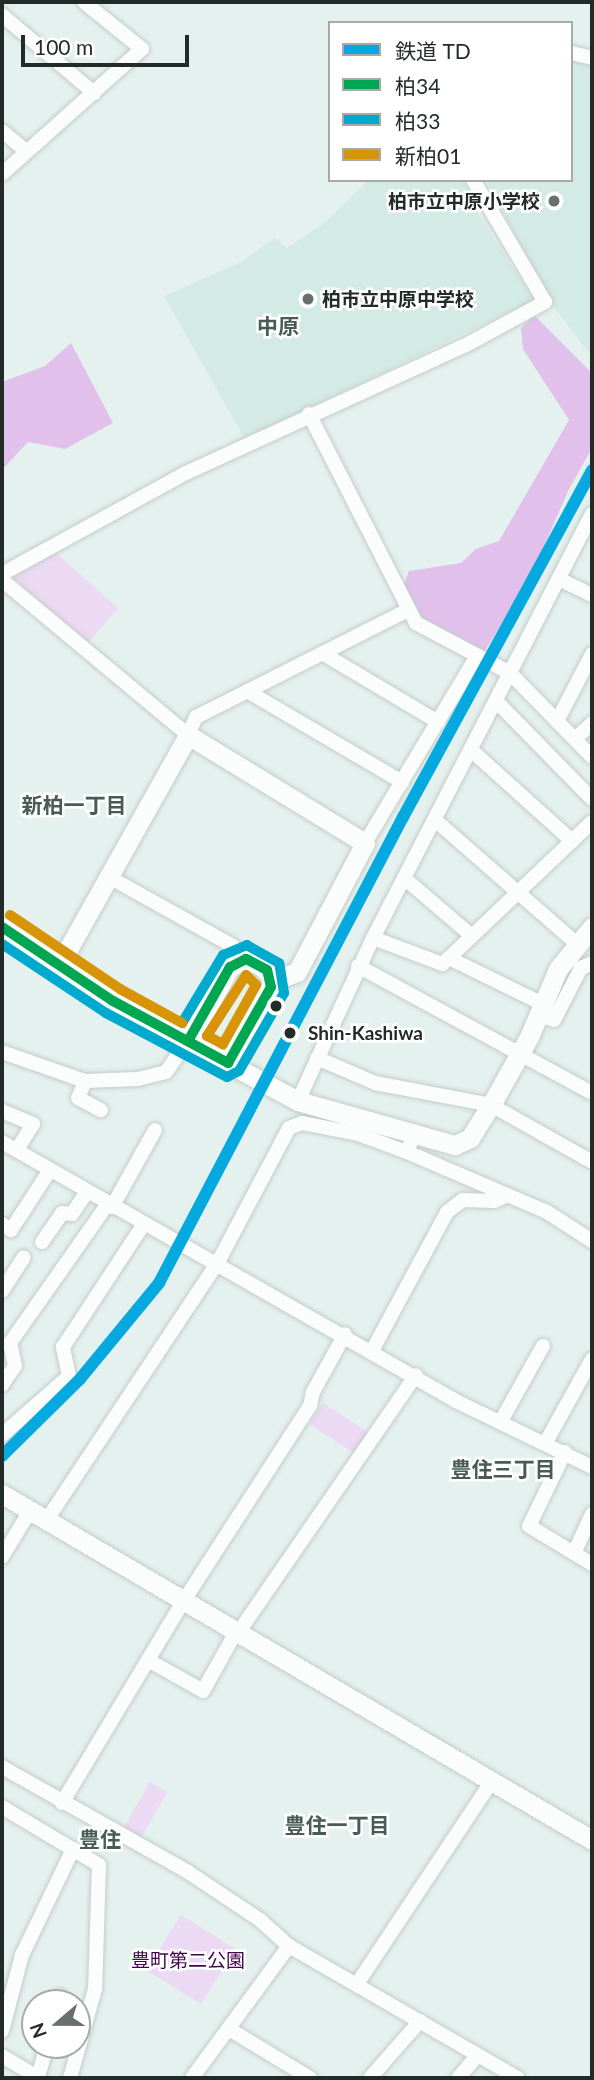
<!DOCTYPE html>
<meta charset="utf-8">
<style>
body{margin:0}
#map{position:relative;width:594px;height:2080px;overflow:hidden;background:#e5f1ee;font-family:Lato,"Noto Sans JP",sans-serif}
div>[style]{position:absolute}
.built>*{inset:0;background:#d4eae4}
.green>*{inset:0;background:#ecd9f3;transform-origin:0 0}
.forest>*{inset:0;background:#e1c1eb}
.roads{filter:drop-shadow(0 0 2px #c3ccc9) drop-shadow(0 0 2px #c3ccc9)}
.street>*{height:14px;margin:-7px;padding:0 7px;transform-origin:7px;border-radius:7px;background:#fbfdfc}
.secondary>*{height:19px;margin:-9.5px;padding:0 9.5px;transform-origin:9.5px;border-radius:9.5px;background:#fbfdfc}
.bus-1>*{height:10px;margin:-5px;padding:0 5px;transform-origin:5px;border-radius:5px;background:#00a651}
.bus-2>*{height:10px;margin:-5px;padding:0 5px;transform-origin:5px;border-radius:5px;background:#00a9ce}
.bus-3>*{height:10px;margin:-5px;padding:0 5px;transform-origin:5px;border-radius:5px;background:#d79406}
.rail-1>*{height:12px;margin:-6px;padding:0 6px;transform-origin:6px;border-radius:6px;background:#05a9df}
.dots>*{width:19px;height:19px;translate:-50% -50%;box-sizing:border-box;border:4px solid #fff;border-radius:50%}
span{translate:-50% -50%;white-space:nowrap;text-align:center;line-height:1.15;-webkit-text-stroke:5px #fff;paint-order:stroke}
.poi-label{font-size:19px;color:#232b28;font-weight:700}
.right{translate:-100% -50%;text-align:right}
.left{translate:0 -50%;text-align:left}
.stop-label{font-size:19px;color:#232b28;font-weight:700}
.park-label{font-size:19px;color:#44044d}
.neighbourhood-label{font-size:21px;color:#485b55;font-weight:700}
.frame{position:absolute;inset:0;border:4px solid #232b28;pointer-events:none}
.legend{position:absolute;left:328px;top:21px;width:245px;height:161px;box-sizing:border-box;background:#fff;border:2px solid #a7aaa9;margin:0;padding:9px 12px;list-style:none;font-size:21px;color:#232b28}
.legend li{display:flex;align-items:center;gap:14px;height:35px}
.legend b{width:35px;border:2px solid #a7aaa9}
.north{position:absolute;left:21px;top:1989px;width:70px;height:70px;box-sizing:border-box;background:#fff;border:2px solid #a7aaa9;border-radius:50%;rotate:250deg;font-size:19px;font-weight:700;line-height:28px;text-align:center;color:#232b28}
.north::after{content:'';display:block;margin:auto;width:24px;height:32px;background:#67706d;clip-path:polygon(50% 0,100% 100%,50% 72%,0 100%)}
.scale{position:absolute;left:21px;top:35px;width:168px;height:32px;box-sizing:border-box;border:4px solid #232b28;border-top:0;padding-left:9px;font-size:21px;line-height:24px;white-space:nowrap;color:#232b28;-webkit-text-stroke:5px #fff;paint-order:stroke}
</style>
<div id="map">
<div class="built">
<i style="clip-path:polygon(571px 60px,592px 65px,592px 357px,554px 307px,486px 180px,571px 180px)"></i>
<i style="clip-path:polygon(369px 180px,463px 180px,470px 202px,534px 300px,245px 439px,164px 296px,241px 262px,275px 238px,287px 248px,322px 225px)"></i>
</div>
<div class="green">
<i style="clip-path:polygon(55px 552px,118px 608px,88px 643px,11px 576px)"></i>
<i style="left:323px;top:1403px;width:56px;height:25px;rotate:33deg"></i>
<i style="left:150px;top:1782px;width:20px;height:57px;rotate:30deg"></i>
<i style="left:181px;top:1915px;width:64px;height:65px;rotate:32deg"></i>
</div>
<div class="forest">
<i style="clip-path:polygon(534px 315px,592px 373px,592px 448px,568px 491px,528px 583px,484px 652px,422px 618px,404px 584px,409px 571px,461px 563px,476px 549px,499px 541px,569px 420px,523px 349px,521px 328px)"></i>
<i style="clip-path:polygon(71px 343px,113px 423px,65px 449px,28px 442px,2px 470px,2px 382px,45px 366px)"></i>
</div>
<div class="roads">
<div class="street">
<i style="left:2px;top:15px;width:121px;rotate:40.3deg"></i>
<i style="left:571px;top:53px;width:22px;rotate:13deg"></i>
<i style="left:2px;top:131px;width:31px;rotate:40deg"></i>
<i style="left:2px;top:174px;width:188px;rotate:-41.8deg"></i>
<i style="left:142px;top:49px;width:75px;rotate:-141deg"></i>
<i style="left:309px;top:414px;width:235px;rotate:62.9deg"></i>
<i style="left:416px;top:623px;width:106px;rotate:28deg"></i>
<i style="left:510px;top:673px;width:117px;rotate:45.7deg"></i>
<i style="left:2px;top:574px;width:210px;rotate:-28.8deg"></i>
<i style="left:186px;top:473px;width:310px;rotate:-24.6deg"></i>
<i style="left:468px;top:344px;width:88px;rotate:-28.6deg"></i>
<i style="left:545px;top:302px;width:142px;rotate:-120.5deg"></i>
<i style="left:559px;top:579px;width:37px;rotate:26deg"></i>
<i style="left:2px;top:580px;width:242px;rotate:39.8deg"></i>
<i style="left:188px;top:735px;width:20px;rotate:-66deg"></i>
<i style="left:196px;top:717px;width:237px;rotate:-26.8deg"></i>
<i style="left:322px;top:653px;width:135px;rotate:30.7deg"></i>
<i style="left:247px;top:691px;width:180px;rotate:30.4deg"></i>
<i style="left:496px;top:701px;width:137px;rotate:45.6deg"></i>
<i style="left:557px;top:721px;width:76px;rotate:-62.4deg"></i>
<i style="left:575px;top:739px;width:23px;rotate:-43deg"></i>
<i style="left:471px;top:750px;width:136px;rotate:42deg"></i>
<i style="left:435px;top:820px;width:187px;rotate:41.1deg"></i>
<i style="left:365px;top:843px;width:218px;rotate:-59.1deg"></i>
<i style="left:109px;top:877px;width:142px;rotate:29.1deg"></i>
<i style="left:233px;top:946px;width:16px;rotate:60deg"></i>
<i style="left:404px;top:878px;width:89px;rotate:40.5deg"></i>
<i style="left:373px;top:938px;width:477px;rotate:-62.7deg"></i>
<i style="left:449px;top:958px;width:197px;rotate:-43.6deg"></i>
<i style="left:358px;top:966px;width:266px;rotate:28.5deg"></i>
<i style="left:539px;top:1015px;width:16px;rotate:18deg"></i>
<i style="left:554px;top:1020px;width:59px;rotate:-62.6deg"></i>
<i style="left:581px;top:968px;width:12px;rotate:-24deg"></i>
<i style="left:2px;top:1052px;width:88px;rotate:19.3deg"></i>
<i style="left:85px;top:1081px;width:53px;rotate:-2.2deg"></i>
<i style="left:138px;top:1079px;width:29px;rotate:-14deg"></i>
<i style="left:166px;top:1072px;width:38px;rotate:-55deg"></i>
<i style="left:317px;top:1058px;width:63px;rotate:23.3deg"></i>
<i style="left:375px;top:1083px;width:118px;rotate:10.7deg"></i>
<i style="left:491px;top:1105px;width:116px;rotate:29.4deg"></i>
<i style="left:85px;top:1081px;width:18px;rotate:112deg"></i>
<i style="left:78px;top:1098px;width:26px;rotate:28deg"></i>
<i style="left:298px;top:1101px;width:179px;rotate:-65.3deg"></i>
<i style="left:373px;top:938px;width:74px;rotate:20.6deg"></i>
<i style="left:442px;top:964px;width:9px;rotate:-41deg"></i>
<i style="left:449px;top:958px;width:105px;rotate:26.1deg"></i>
<i style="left:2px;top:1111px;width:34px;rotate:23deg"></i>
<i style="left:33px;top:1124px;width:31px;rotate:122deg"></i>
<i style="left:2px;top:1142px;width:523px;rotate:29.7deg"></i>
<i style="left:456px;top:1401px;width:151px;rotate:25.9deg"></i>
<i style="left:407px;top:1152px;width:152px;rotate:23.2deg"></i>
<i style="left:547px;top:1212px;width:54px;rotate:32.8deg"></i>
<i style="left:112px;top:1207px;width:88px;rotate:-60.8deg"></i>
<i style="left:2px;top:1224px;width:11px;rotate:34deg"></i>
<i style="left:11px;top:1230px;width:72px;rotate:-57deg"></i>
<i style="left:42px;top:1242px;width:35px;rotate:-55deg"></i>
<i style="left:62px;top:1213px;width:10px;rotate:6deg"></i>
<i style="left:72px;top:1214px;width:25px;rotate:-56deg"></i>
<i style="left:2px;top:1291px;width:40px;rotate:-57.1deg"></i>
<i style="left:373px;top:1349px;width:156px;rotate:-61.6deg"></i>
<i style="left:447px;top:1212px;width:20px;rotate:-37deg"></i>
<i style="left:463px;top:1200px;width:31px;rotate:2deg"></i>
<i style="left:494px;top:1201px;width:15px;rotate:-23deg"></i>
<i style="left:2px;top:1385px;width:23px;rotate:-56deg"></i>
<i style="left:15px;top:1366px;width:24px;rotate:-102deg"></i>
<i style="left:10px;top:1343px;width:169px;rotate:-54.9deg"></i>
<i style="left:501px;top:1421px;width:86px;rotate:-60.8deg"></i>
<i style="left:2px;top:1435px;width:89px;rotate:-41.4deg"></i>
<i style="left:69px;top:1376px;width:30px;rotate:-102deg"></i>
<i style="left:63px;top:1347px;width:146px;rotate:-56.7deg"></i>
<i style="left:546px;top:1442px;width:95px;rotate:-61deg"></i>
<i style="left:565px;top:1452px;width:82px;rotate:115.9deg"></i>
<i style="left:529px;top:1526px;width:74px;rotate:31.1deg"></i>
<i style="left:46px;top:1521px;width:311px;rotate:-56.4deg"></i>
<i style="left:218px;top:1262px;width:152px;rotate:-62.1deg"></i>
<i style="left:289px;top:1128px;width:14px;rotate:-21deg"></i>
<i style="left:302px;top:1123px;width:57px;rotate:11.1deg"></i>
<i style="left:358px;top:1134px;width:52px;rotate:20.2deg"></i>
<i style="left:407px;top:1152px;width:18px;rotate:-68deg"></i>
<i style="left:574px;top:1553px;width:43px;rotate:-65.2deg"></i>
<i style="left:2px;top:1557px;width:54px;rotate:-58.7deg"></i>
<i style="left:238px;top:1633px;width:313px;rotate:-55.4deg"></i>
<i style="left:148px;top:1660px;width:63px;rotate:29.4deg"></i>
<i style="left:203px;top:1691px;width:68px;rotate:-60.8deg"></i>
<i style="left:2px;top:1767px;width:214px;rotate:29.4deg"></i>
<i style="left:188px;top:1872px;width:87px;rotate:33.7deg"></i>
<i style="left:260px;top:1920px;width:39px;rotate:42deg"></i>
<i style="left:289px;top:1946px;width:264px;rotate:30deg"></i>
<i style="left:62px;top:1803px;width:235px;rotate:-59deg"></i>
<i style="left:183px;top:1602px;width:234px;rotate:-57.1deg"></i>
<i style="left:310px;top:1406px;width:14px;rotate:-78deg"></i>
<i style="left:313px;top:1392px;width:66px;rotate:-61.1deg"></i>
<i style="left:2px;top:1807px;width:113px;rotate:30.9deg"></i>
<i style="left:99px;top:1865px;width:124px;rotate:91.8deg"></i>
<i style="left:95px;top:1989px;width:92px;rotate:105.7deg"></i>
<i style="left:357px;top:1984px;width:244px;rotate:-56.4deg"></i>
<i style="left:58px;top:2003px;width:7px;rotate:-74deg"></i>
<i style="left:229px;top:2029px;width:95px;rotate:31.2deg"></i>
<i style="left:2px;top:2031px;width:79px;rotate:-75.3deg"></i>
<i style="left:22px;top:1955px;width:118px;rotate:-64.3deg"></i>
<i style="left:2px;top:2056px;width:43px;rotate:30.7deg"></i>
<i style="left:38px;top:2077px;width:33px;rotate:-74deg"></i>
<i style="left:192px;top:2078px;width:164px;rotate:-53.7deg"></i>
<i style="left:370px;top:2078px;width:76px;rotate:-48.7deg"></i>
<i style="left:458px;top:2078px;width:30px;rotate:-49deg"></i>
</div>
<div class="secondary">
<i style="left:2px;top:927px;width:133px;rotate:33.7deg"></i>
<i style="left:113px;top:1001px;width:210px;rotate:28.4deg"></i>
<i style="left:298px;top:1101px;width:163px;rotate:15.7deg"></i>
<i style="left:455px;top:1145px;width:17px;rotate:-25deg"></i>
<i style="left:470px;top:1138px;width:39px;rotate:-58deg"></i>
<i style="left:491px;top:1105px;width:78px;rotate:-60.8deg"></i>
<i style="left:529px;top:1037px;width:74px;rotate:-66.9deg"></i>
<i style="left:558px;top:969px;width:54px;rotate:-51deg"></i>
<i style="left:58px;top:967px;width:266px;rotate:-60.7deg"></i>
<i style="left:188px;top:735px;width:207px;rotate:31.4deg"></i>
<i style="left:365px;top:843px;width:146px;rotate:117.8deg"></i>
<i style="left:297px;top:972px;width:27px;rotate:160deg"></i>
<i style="left:188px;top:1041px;width:85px;rotate:-60.4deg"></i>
<i style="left:230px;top:967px;width:18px;rotate:-27deg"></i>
<i style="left:246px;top:959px;width:17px;rotate:25deg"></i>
<i style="left:261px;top:966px;width:14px;rotate:45deg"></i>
<i style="left:271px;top:976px;width:11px;rotate:90deg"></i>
<i style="left:271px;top:987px;width:87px;rotate:119.5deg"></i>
<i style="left:2px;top:1494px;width:684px;rotate:30.39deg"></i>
</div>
</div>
<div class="bus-1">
<i style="left:2px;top:927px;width:133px;rotate:33.7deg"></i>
<i style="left:113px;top:1001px;width:131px;rotate:28.3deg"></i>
<i style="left:228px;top:1063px;width:87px;rotate:-60.5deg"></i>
<i style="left:271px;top:987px;width:17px;rotate:-103deg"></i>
<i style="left:267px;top:970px;width:24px;rotate:-152deg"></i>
<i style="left:246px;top:959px;width:18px;rotate:153deg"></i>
<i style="left:230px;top:967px;width:85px;rotate:119.6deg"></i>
</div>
<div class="bus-2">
<i style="left:2px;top:944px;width:125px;rotate:33.6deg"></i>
<i style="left:106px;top:1013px;width:137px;rotate:27.9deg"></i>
<i style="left:227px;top:1077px;width:13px;rotate:-27deg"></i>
<i style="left:239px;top:1071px;width:90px;rotate:-60deg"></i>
<i style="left:284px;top:993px;width:30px;rotate:-99deg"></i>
<i style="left:279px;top:963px;width:37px;rotate:-151deg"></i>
<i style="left:247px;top:945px;width:26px;rotate:157deg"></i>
<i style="left:223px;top:955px;width:79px;rotate:121.1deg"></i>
</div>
<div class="bus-3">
<i style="left:10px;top:915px;width:133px;rotate:33.9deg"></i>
<i style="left:120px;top:989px;width:71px;rotate:28.7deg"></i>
<i style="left:246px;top:975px;width:14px;rotate:45deg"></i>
<i style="left:256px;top:985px;width:68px;rotate:119.2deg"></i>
<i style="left:223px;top:1044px;width:18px;rotate:-153deg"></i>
<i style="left:207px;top:1036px;width:72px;rotate:-57.4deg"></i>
</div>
<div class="rail-1">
<i style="left:2px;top:1456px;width:110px;rotate:-44.6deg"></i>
<i style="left:80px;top:1379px;width:124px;rotate:-50.5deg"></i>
<i style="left:159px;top:1283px;width:526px;rotate:-62.36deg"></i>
<i style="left:403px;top:817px;width:395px;rotate:-61.4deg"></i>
</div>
<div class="dots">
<i style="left:554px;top:201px;background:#67706d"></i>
<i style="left:308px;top:299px;background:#67706d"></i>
<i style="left:276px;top:1006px;background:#232b28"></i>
<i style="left:290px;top:1033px;background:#232b28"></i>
</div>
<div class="poi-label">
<span class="right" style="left:540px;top:201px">柏市立中原小学校</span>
<span class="left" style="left:322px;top:299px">柏市立中原中学校</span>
</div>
<div class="stop-label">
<span class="left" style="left:308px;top:1033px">Shin-Kashiwa</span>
</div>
<div class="park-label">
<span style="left:188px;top:1960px">豊町第二公園</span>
</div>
<div class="neighbourhood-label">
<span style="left:278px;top:326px">中原</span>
<span style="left:74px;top:805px">新柏一丁目</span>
<span style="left:503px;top:1469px">豊住三丁目</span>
<span style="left:337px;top:1825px">豊住一丁目</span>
<span style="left:100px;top:1839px">豊住</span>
</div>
<div class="frame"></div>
<ul class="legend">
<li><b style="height:9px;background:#05a9df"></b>鉄道 TD</li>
<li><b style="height:9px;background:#00a651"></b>柏34</li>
<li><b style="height:9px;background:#00a9ce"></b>柏33</li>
<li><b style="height:9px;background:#d79406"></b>新柏01</li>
</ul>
<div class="north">N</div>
<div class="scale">100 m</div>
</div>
